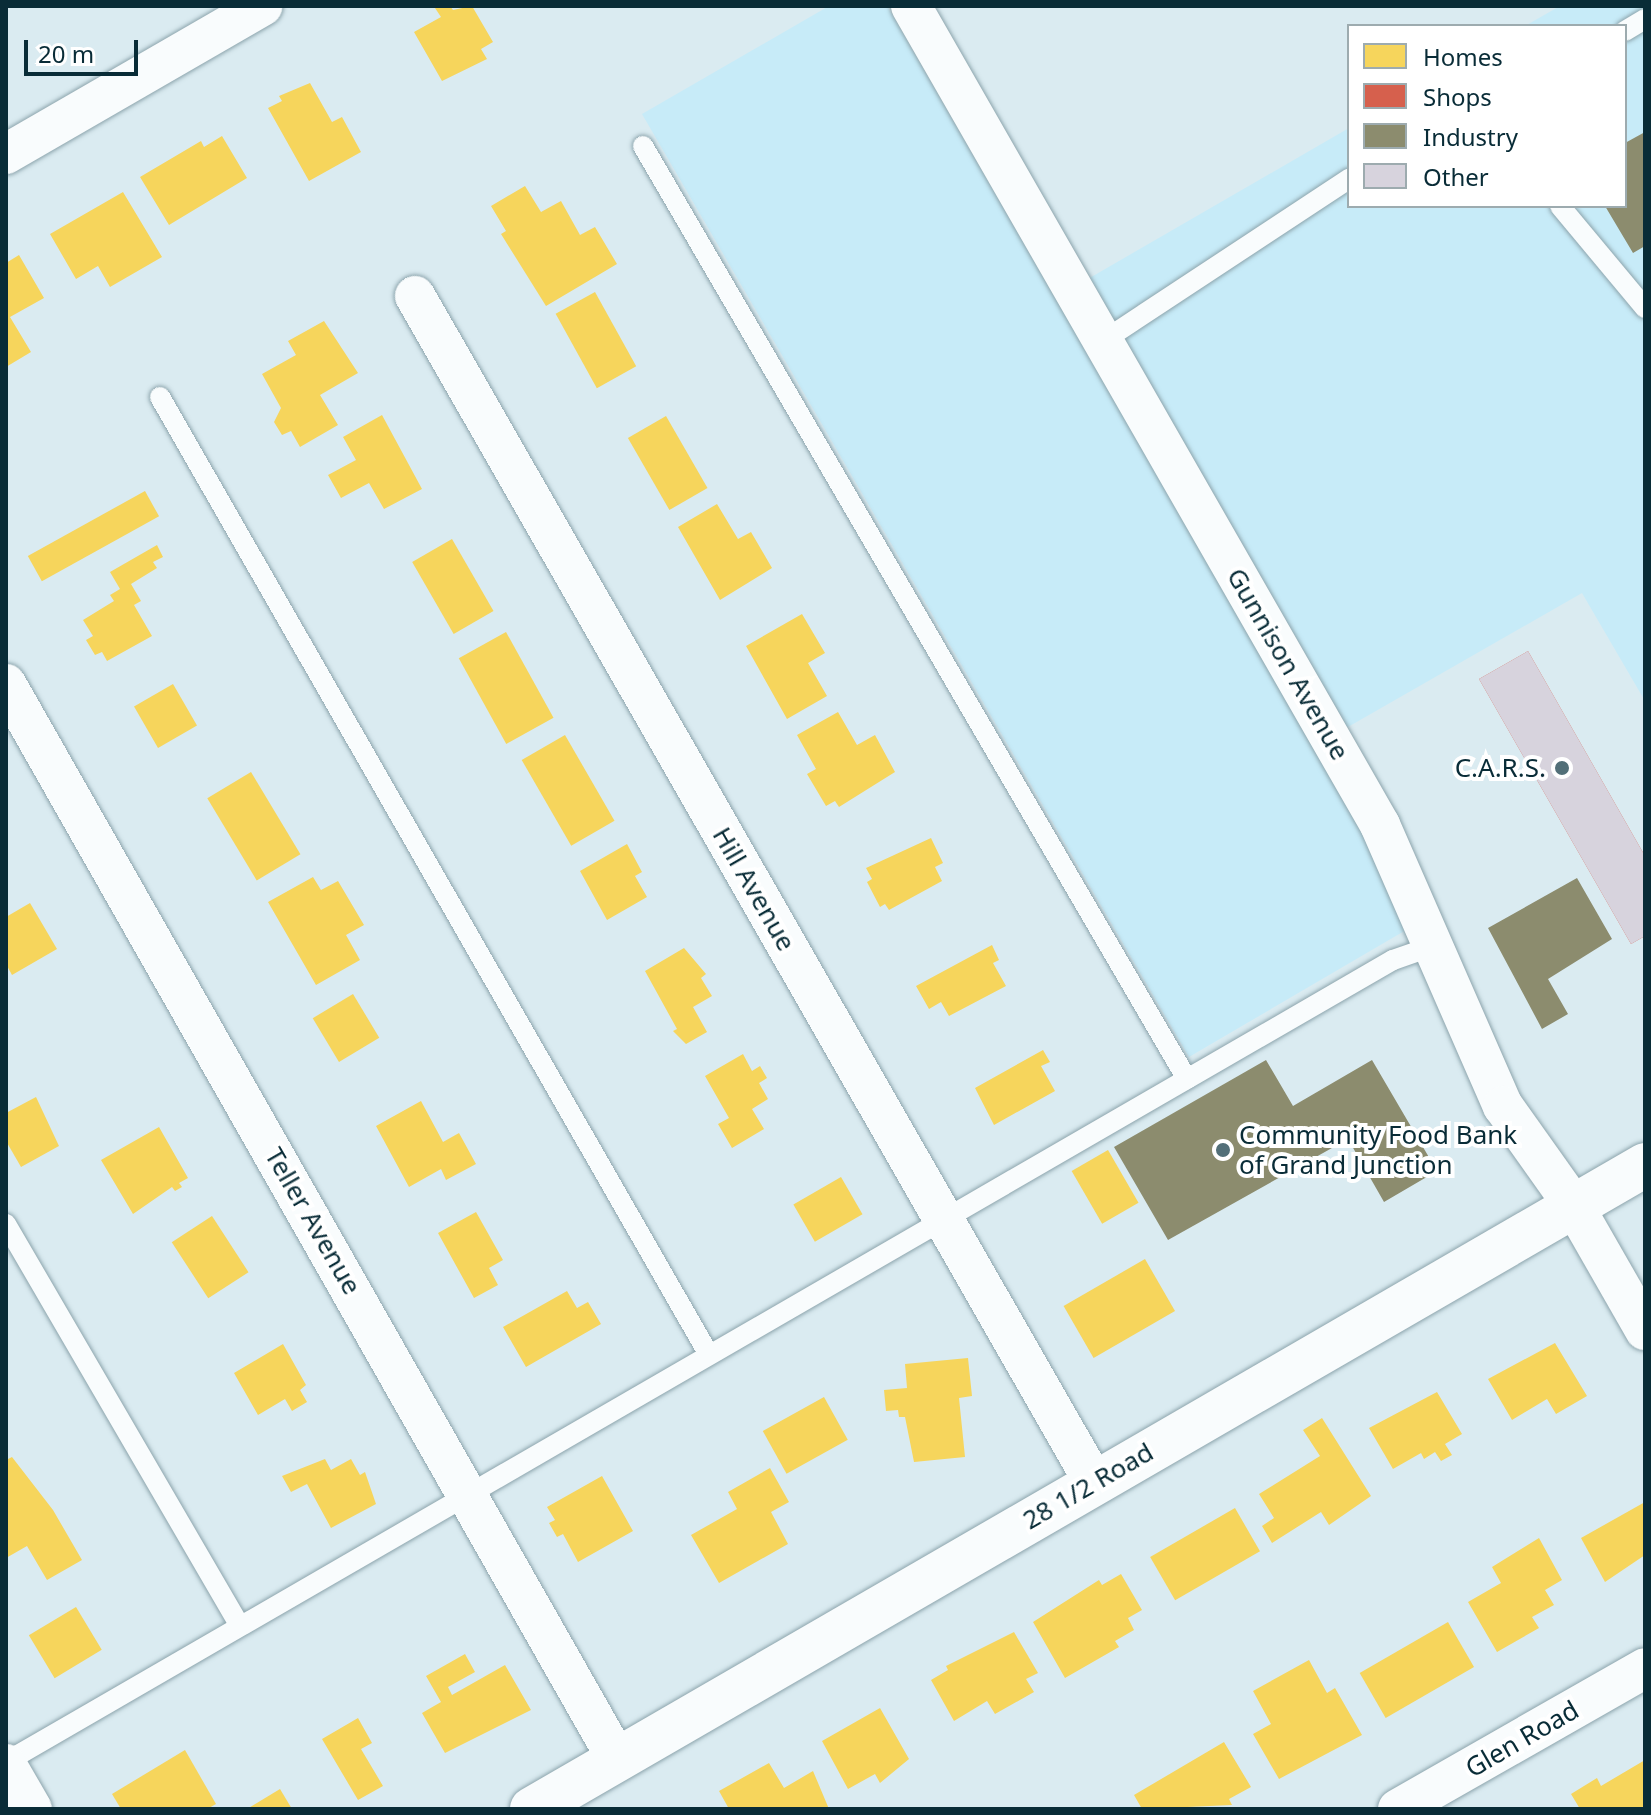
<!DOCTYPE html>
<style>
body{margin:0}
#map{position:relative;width:1651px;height:1815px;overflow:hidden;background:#daebf1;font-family:"Noto Sans",sans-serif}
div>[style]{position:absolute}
.built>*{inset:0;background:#c7ebf8}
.homes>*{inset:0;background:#f6d55c;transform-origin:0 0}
.shops>*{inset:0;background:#d6604d}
.industry>*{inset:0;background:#8c8c6e}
.building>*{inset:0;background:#d7d3dd}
.roads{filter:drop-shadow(0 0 2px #8ca4ac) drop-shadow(0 0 2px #8ca4ac)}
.lane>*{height:20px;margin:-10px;padding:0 10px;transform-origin:10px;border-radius:10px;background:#f9fcfd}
.street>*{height:40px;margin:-20px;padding:0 20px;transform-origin:20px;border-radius:20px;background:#f9fcfd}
.secondary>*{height:44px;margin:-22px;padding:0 22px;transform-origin:22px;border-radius:22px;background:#f9fcfd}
.dots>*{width:22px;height:22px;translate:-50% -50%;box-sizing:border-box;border:4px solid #fff;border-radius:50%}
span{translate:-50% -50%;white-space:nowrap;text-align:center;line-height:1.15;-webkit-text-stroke:8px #fff;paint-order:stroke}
.street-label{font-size:26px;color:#092c37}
.poi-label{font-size:26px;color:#092c37}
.right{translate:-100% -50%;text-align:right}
.left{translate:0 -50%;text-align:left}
.frame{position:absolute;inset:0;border:8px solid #092c37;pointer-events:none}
.legend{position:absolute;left:1347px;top:24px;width:280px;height:184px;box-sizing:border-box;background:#fff;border:2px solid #9dabaf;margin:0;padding:10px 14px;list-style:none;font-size:24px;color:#092c37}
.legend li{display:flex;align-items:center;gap:16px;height:40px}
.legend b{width:40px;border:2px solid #9dabaf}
.scale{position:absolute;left:24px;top:40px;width:114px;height:36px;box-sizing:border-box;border:4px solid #092c37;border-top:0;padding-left:10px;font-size:24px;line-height:28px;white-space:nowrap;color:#092c37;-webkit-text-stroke:6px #fff;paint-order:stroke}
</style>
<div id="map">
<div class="built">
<i style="clip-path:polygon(829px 6px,887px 6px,1055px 298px,1349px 128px,1349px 206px,1625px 206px,1625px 26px,1525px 26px,1560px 6px,1645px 6px,1645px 701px,1582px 593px,1313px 747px,1374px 855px,1406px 930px,1189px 1057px,642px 114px)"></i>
</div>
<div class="homes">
<i style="clip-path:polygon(450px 6px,453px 10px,472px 6px,493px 42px,481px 49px,487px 59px,442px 81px,414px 32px,441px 17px,435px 8px)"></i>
<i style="clip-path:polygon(310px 83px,332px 122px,342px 117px,361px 152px,309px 181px,268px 108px,282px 101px,279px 96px)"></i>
<i style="clip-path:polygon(222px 136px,247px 178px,169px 225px,140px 177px,201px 141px,204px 147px)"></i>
<i style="clip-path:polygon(525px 186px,541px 212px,561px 201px,580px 235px,595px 227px,617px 264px,546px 306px,501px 234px,506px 231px,491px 206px)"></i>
<i style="clip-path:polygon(123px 192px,162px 257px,110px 287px,98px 266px,76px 279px,50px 234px)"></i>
<i style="clip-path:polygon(19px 255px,44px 298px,10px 317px,31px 352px,6px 367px,6px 263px)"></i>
<i style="left:595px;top:292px;width:85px;height:45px;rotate:61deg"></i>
<i style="clip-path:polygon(324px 321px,358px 373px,320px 395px,338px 425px,300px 447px,291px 431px,282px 435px,274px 422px,281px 408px,262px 374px,296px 355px,288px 341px)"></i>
<i style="clip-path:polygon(382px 415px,422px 489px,384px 509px,369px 483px,341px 498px,328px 475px,356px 460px,343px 437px)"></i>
<i style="left:666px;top:416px;width:83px;height:44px;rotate:60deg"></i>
<i style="left:145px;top:491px;width:29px;height:134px;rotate:61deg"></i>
<i style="clip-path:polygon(717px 504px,738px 539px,751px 532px,772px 568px,720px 600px,678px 527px)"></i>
<i style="left:452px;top:539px;width:83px;height:46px;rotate:60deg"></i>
<i style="clip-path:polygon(157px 545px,163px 557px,153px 562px,157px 568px,131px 584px,141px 601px,134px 605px,152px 636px,107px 661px,102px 652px,95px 655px,86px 640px,93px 636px,83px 620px,114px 601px,110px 595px,120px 589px,110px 572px)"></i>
<i style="clip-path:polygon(802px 614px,825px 653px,808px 663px,827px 696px,787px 719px,746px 646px)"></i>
<i style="left:506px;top:632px;width:98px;height:54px;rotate:61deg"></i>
<i style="left:173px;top:684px;width:48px;height:45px;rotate:60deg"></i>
<i style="clip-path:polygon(838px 712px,857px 745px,875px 735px,895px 772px,839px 807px,835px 801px,826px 806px,807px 774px,816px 769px,797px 735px)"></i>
<i style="left:565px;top:735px;width:99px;height:50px;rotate:60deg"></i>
<i style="left:251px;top:772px;width:96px;height:51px;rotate:59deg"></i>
<i style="clip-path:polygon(931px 838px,943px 863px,935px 867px,942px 881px,889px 910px,885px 904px,880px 907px,867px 882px,872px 879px,866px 868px)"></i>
<i style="clip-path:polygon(627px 844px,642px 872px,635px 876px,647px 897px,607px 920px,580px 871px)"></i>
<i style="clip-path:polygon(313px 877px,321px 890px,338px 881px,364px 925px,346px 935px,360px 960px,316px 985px,268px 902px)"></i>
<i style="clip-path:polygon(30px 903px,57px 949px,12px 975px,6px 964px,6px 917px)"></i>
<i style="clip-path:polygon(992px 945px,999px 960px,993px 963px,1006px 986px,949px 1016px,941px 1002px,929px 1009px,916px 986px)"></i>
<i style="clip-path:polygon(684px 948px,706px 974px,701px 978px,712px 996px,693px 1007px,707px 1032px,686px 1044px,673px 1031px,677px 1029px,645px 971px)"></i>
<i style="left:353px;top:994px;width:51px;height:47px;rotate:59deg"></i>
<i style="clip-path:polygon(1043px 1050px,1050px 1062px,1041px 1066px,1055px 1091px,994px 1125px,975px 1088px)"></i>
<i style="clip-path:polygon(743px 1054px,752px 1071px,760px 1066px,767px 1078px,759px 1083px,768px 1099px,752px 1109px,764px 1129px,732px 1148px,718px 1124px,729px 1118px,705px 1076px)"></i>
<i style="clip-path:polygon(36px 1097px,59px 1146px,21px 1167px,6px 1141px,6px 1113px)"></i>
<i style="clip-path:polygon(421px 1101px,443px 1142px,459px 1133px,476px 1164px,446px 1180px,441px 1169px,409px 1187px,376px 1126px)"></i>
<i style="clip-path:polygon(159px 1127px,188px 1178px,179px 1183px,182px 1187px,175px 1191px,172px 1187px,133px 1214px,101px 1160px)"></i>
<i style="left:1108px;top:1150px;width:61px;height:42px;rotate:60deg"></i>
<i style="left:841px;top:1177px;width:43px;height:55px;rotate:60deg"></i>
<i style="clip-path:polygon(476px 1212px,503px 1260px,489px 1268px,498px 1285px,474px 1298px,438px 1233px)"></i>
<i style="left:212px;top:1216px;width:67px;height:48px;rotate:57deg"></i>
<i style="left:1145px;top:1259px;width:60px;height:94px;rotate:60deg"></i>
<i style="clip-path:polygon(567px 1291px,577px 1308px,588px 1302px,601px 1324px,526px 1367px,503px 1327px)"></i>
<i style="clip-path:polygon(1555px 1343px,1587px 1396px,1556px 1414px,1547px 1399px,1512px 1420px,1488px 1379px)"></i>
<i style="clip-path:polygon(283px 1344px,306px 1385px,300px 1390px,307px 1402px,292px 1411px,285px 1399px,258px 1415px,234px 1373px)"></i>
<i style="clip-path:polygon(968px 1358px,972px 1396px,959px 1398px,965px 1457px,914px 1462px,905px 1417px,899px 1417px,898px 1410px,886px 1411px,884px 1390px,907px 1388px,905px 1364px)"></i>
<i style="clip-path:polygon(1437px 1392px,1462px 1434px,1445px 1444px,1452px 1455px,1441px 1461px,1435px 1452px,1424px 1459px,1421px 1453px,1393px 1469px,1369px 1428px)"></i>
<i style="left:824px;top:1397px;width:49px;height:70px;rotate:61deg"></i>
<i style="clip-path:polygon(1322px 1418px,1371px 1496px,1329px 1525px,1321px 1512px,1272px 1543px,1262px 1526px,1274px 1518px,1259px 1494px,1320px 1456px,1303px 1430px)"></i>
<i style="clip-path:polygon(12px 1457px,53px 1510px,82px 1560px,47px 1580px,27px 1546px,6px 1558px,6px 1460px)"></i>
<i style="clip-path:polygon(325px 1459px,331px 1470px,351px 1459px,360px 1475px,365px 1472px,376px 1504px,331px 1528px,307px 1484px,291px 1492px,282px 1476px)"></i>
<i style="clip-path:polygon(770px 1468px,789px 1502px,771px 1512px,788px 1544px,719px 1583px,691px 1535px,737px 1509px,728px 1492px)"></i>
<i style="clip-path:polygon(602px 1476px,633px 1531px,578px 1562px,563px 1534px,557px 1537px,549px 1523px,555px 1520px,547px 1507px)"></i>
<i style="clip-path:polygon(1645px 1502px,1645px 1555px,1605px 1582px,1581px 1538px)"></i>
<i style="left:1235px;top:1508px;width:50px;height:98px;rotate:60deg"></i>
<i style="clip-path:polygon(1539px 1538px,1562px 1580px,1545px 1590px,1554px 1605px,1532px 1617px,1539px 1628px,1497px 1652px,1468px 1602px,1501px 1583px,1492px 1567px)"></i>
<i style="clip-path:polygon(1121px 1574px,1142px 1610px,1128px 1618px,1134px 1630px,1115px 1641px,1119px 1647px,1065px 1678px,1033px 1622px,1099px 1580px,1102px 1585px)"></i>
<i style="left:76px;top:1607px;width:50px;height:55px;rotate:59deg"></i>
<i style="left:1448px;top:1622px;width:52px;height:102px;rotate:60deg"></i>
<i style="clip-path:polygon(1014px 1632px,1038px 1673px,1026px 1679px,1034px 1692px,995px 1714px,987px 1701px,954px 1721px,931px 1680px,948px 1670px,946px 1666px)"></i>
<i style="clip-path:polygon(465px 1654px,475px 1672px,448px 1687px,452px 1695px,505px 1665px,531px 1710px,445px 1753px,422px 1713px,441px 1702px,426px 1676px)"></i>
<i style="clip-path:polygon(1309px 1660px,1327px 1693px,1335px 1688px,1362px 1735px,1279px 1779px,1253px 1734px,1271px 1724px,1253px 1691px)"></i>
<i style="clip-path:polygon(880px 1708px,909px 1759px,880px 1783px,875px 1774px,848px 1789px,822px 1741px)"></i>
<i style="clip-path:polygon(358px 1718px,372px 1743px,361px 1749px,383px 1786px,358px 1800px,322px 1739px)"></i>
<i style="clip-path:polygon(1224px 1742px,1251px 1787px,1229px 1799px,1232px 1805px,1142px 1809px,1134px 1795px)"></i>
<i style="clip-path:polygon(185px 1750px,216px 1804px,207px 1809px,121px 1809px,112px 1794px)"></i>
<i style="clip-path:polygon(1645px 1760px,1645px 1809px,1580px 1809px,1571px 1794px,1597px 1778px,1601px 1786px)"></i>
<i style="clip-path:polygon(769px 1763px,784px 1788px,813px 1771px,829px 1809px,729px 1809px,719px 1791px)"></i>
<i style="clip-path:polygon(280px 1789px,292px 1809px,247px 1809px)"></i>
</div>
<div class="shops">
<i style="clip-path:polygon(1528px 651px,1645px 856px,1645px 936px,1631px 944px,1479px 679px)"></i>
</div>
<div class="industry">
<i style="clip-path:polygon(1645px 132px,1645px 246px,1633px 253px,1605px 206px,1625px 206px,1625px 143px)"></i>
<i style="clip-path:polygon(1577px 878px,1612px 939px,1548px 979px,1568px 1014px,1542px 1029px,1488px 928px)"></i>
<i style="clip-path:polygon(1266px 1060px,1293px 1106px,1372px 1060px,1437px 1171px,1384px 1202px,1348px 1139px,1168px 1240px,1114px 1147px)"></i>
</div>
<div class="building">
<i style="clip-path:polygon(1528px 651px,1645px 856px,1645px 936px,1631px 944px,1479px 679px)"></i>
</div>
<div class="roads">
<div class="lane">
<i style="left:1625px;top:31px;width:23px;rotate:-31deg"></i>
<i style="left:643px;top:146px;width:1080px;rotate:59.76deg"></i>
<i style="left:1560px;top:206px;width:133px;rotate:50.2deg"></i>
<i style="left:1103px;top:341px;width:295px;rotate:-33.4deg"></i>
<i style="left:160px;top:397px;width:1104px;rotate:60.18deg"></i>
<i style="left:6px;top:1224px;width:465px;rotate:59.8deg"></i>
<i style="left:6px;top:1762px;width:1602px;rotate:-30.04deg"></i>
<i style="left:1393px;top:960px;width:42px;rotate:-19.3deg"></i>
</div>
<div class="street">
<i style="left:911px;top:6px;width:944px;rotate:60.2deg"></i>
<i style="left:1380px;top:825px;width:307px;rotate:66.4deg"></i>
<i style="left:1503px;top:1106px;width:123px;rotate:54.6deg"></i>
<i style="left:1574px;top:1206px;width:143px;rotate:60.2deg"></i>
<i style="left:6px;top:154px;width:296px;rotate:-30deg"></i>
<i style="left:415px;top:296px;width:1367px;rotate:60.21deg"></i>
<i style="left:6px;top:684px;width:1237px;rotate:60.39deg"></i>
<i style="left:6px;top:1764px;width:52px;rotate:60deg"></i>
<i style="left:1398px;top:1809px;width:284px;rotate:-29.7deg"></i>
</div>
<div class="secondary">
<i style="left:532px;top:1809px;width:1286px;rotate:-30.05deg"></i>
</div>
</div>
<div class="dots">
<i style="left:1562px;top:768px;background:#526f78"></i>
<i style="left:1223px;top:1150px;background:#526f78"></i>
</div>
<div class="street-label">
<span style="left:1288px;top:664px;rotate:60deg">Gunnison Avenue</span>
<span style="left:754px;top:889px;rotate:60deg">Hill Avenue</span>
<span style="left:313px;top:1221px;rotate:60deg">Teller Avenue</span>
<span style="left:1088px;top:1486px;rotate:-30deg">28 1/2 Road</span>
<span style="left:1522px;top:1739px;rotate:-30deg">Glen Road</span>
</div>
<div class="poi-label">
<span class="right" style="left:1546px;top:768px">C.A.R.S.</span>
<span class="left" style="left:1239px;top:1150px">Community Food Bank<br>of Grand Junction</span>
</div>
<div class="frame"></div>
<ul class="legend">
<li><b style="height:22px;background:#f6d55c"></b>Homes</li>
<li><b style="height:22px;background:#d6604d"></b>Shops</li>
<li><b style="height:22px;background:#8c8c6e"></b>Industry</li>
<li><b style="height:22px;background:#d7d3dd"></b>Other</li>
</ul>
<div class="scale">20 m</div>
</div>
